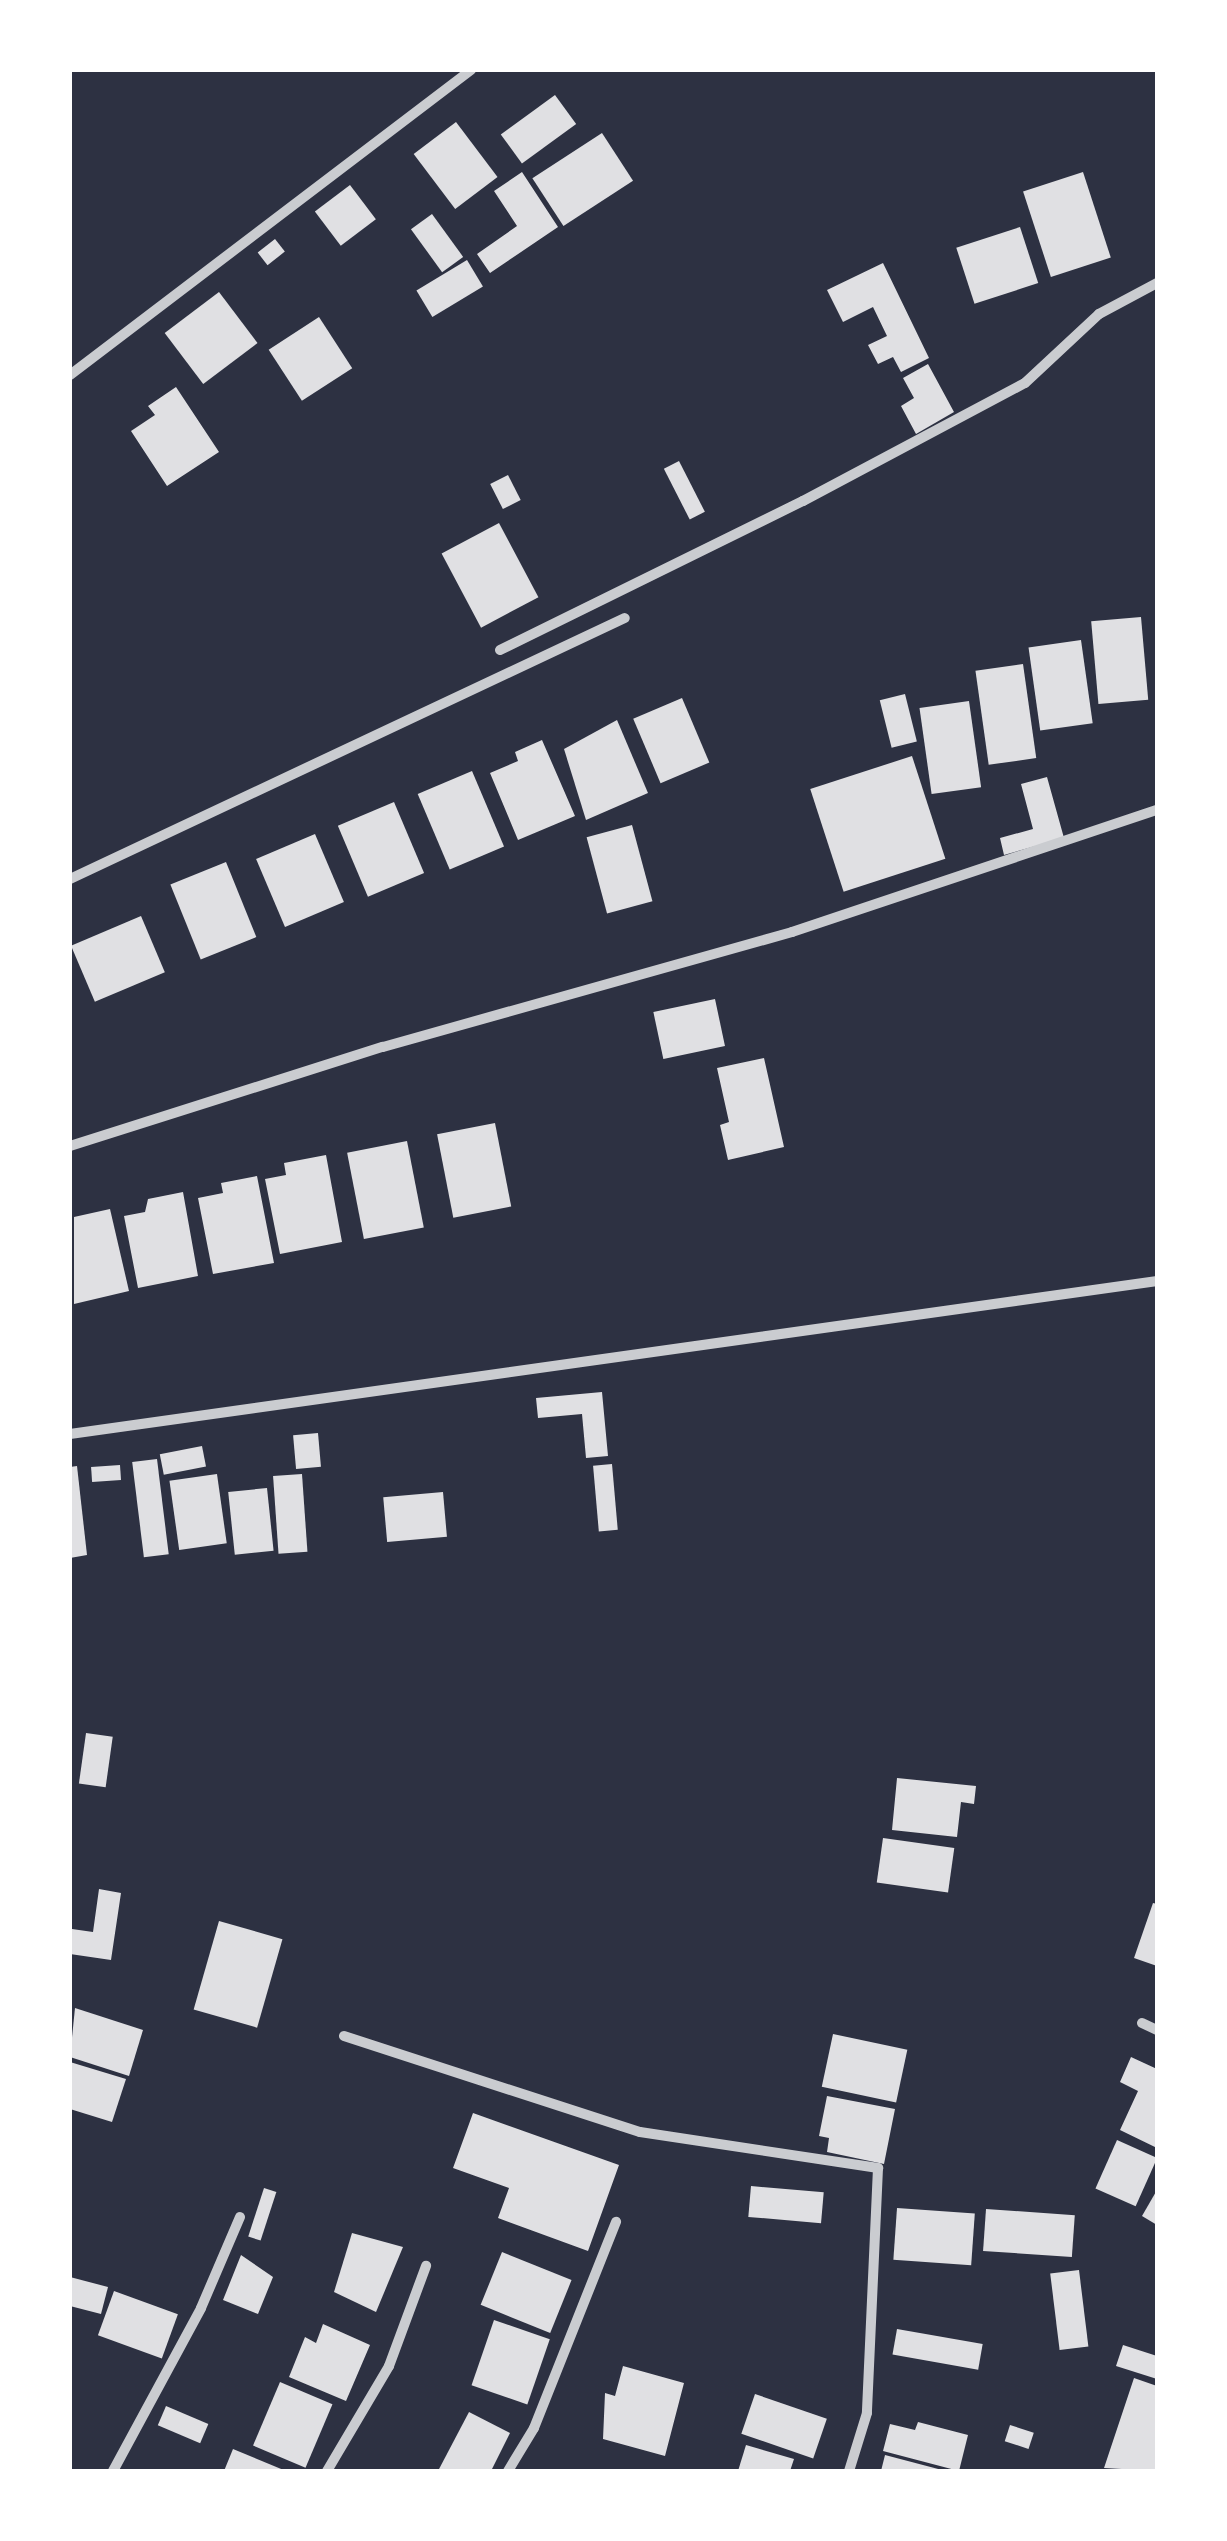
<!DOCTYPE html>
<style>
body{margin:0}
#map{position:relative;width:1227px;height:2541px;overflow:hidden;background:#2d3142;font-family:Quicksand,sans-serif}
div>[style]{position:absolute}
.building>*{inset:0;background:#e0e0e3;transform-origin:0 0}
.minor>*{height:10px;margin:-5px;padding:0 5px;transform-origin:5px;border-radius:5px;background:#caccd0}
span{translate:-50% -50%;white-space:nowrap;text-align:center;line-height:1.15;-webkit-text-stroke:10px #fff;paint-order:stroke}
.frame{position:absolute;inset:0;border:72px solid #fff;pointer-events:none}
</style>
<div id="map">
<div class="building">
<i style="left:555px;top:95px;width:36px;height:67px;rotate:54deg"></i>
<i style="left:456px;top:122px;width:69px;height:53px;rotate:53deg"></i>
<i style="left:602px;top:133px;width:57px;height:83px;rotate:57deg"></i>
<i style="clip-path:polygon(522px 172px,558px 227px,490px 273px,477px 254px,517px 226px,494px 191px)"></i>
<i style="left:1083px;top:172px;width:90px;height:63px;rotate:72deg"></i>
<i style="left:350px;top:185px;width:43px;height:44px;rotate:53deg"></i>
<i style="left:432px;top:214px;width:53px;height:26px;rotate:54deg"></i>
<i style="left:1020px;top:227px;width:59px;height:67px;rotate:72deg"></i>
<i style="left:275px;top:239px;width:16px;height:22px;rotate:52deg"></i>
<i style="left:467px;top:260px;width:31px;height:59px;rotate:59deg"></i>
<i style="clip-path:polygon(883px 263px,929px 358px,901px 372px,893px 357px,878px 364px,868px 345px,887px 336px,873px 307px,843px 322px,827px 290px)"></i>
<i style="left:219px;top:292px;width:64px;height:68px;rotate:53deg"></i>
<i style="left:319px;top:317px;width:61px;height:60px;rotate:57deg"></i>
<i style="clip-path:polygon(928px 364px,954px 412px,916px 434px,901px 406px,914px 398px,903px 378px)"></i>
<i style="clip-path:polygon(176px 387px,219px 452px,167px 486px,131px 431px,155px 415px,148px 406px)"></i>
<i style="left:679px;top:461px;width:57px;height:17px;rotate:63deg"></i>
<i style="left:508px;top:475px;width:28px;height:20px;rotate:63deg"></i>
<i style="left:499px;top:523px;width:84px;height:65px;rotate:62deg"></i>
<i style="left:1141px;top:617px;width:83px;height:50px;rotate:85deg"></i>
<i style="left:1081px;top:640px;width:84px;height:53px;rotate:82deg"></i>
<i style="left:1023px;top:664px;width:95px;height:48px;rotate:82deg"></i>
<i style="left:905px;top:694px;width:49px;height:26px;rotate:76deg"></i>
<i style="left:682px;top:698px;width:70px;height:53px;rotate:67deg"></i>
<i style="left:969px;top:701px;width:87px;height:50px;rotate:82deg"></i>
<i style="clip-path:polygon(617px 720px,648px 793px,586px 820px,564px 749px)"></i>
<i style="clip-path:polygon(542px 740px,575px 816px,518px 840px,490px 773px,518px 761px,515px 752px)"></i>
<i style="left:912px;top:756px;width:108px;height:107px;rotate:72deg"></i>
<i style="left:472px;top:771px;width:82px;height:59px;rotate:67deg"></i>
<i style="clip-path:polygon(1047px 777px,1064px 838px,1004px 855px,1000px 838px,1033px 829px,1021px 784px)"></i>
<i style="left:394px;top:802px;width:77px;height:61px;rotate:67deg"></i>
<i style="left:632px;top:825px;width:79px;height:47px;rotate:75deg"></i>
<i style="left:315px;top:834px;width:74px;height:64px;rotate:67deg"></i>
<i style="left:226px;top:862px;width:81px;height:60px;rotate:68deg"></i>
<i style="left:141px;top:916px;width:61px;height:76px;rotate:67deg"></i>
<i style="left:715px;top:999px;width:48px;height:63px;rotate:78deg"></i>
<i style="clip-path:polygon(764px 1058px,784px 1147px,728px 1160px,720px 1125px,729px 1122px,717px 1068px)"></i>
<i style="left:495px;top:1123px;width:85px;height:59px;rotate:79deg"></i>
<i style="left:407px;top:1141px;width:88px;height:61px;rotate:79deg"></i>
<i style="clip-path:polygon(326px 1155px,342px 1242px,280px 1254px,265px 1179px,286px 1175px,284px 1163px)"></i>
<i style="clip-path:polygon(257px 1176px,274px 1263px,213px 1274px,198px 1198px,223px 1193px,221px 1183px)"></i>
<i style="clip-path:polygon(183px 1192px,198px 1276px,138px 1288px,124px 1216px,145px 1212px,148px 1199px)"></i>
<i style="clip-path:polygon(110px 1209px,129px 1291px,74px 1304px,74px 1217px)"></i>
<i style="clip-path:polygon(602px 1392px,608px 1456px,586px 1458px,582px 1414px,538px 1418px,536px 1398px)"></i>
<i style="left:318px;top:1433px;width:34px;height:25px;rotate:85deg"></i>
<i style="left:202px;top:1446px;width:21px;height:43px;rotate:79deg"></i>
<i style="left:157px;top:1459px;width:96px;height:25px;rotate:83deg"></i>
<i style="left:612px;top:1464px;width:66px;height:19px;rotate:85deg"></i>
<i style="left:120px;top:1465px;width:15px;height:29px;rotate:86deg"></i>
<i style="clip-path:polygon(77px 1466px,87px 1555px,70px 1558px,70px 1467px)"></i>
<i style="left:217px;top:1474px;width:70px;height:48px;rotate:82deg"></i>
<i style="left:302px;top:1474px;width:78px;height:29px;rotate:86deg"></i>
<i style="left:267px;top:1488px;width:63px;height:39px;rotate:84deg"></i>
<i style="left:443px;top:1492px;width:45px;height:60px;rotate:85deg"></i>
<i style="left:86px;top:1733px;width:27px;height:51px;rotate:8deg"></i>
<i style="clip-path:polygon(897px 1778px,976px 1786px,974px 1804px,961px 1802px,957px 1837px,892px 1830px)"></i>
<i style="left:883px;top:1838px;width:72px;height:45px;rotate:8deg"></i>
<i style="clip-path:polygon(99px 1889px,121px 1893px,111px 1960px,70px 1954px,72px 1929px,93px 1932px)"></i>
<i style="clip-path:polygon(1153px 1903px,1157px 1904px,1157px 1966px,1134px 1958px)"></i>
<i style="left:219px;top:1921px;width:66px;height:92px;rotate:16deg"></i>
<i style="clip-path:polygon(75px 2008px,143px 2030px,129px 2076px,70px 2057px)"></i>
<i style="left:833px;top:2034px;width:76px;height:54px;rotate:12deg"></i>
<i style="clip-path:polygon(1131px 2057px,1157px 2069px,1157px 2148px,1120px 2130px,1138px 2091px,1120px 2082px)"></i>
<i style="clip-path:polygon(70px 2062px,126px 2079px,112px 2122px,70px 2109px)"></i>
<i style="clip-path:polygon(827px 2096px,895px 2109px,884px 2164px,827px 2152px,829px 2138px,819px 2136px)"></i>
<i style="clip-path:polygon(473px 2113px,619px 2165px,588px 2251px,498px 2218px,509px 2188px,453px 2168px)"></i>
<i style="left:1117px;top:2140px;width:44px;height:53px;rotate:24deg"></i>
<i style="left:751px;top:2186px;width:73px;height:31px;rotate:5deg"></i>
<i style="left:264px;top:2188px;width:13px;height:51px;rotate:18deg"></i>
<i style="clip-path:polygon(1157px 2190px,1157px 2225px,1142px 2216px)"></i>
<i style="left:897px;top:2208px;width:78px;height:52px;rotate:4deg"></i>
<i style="left:986px;top:2209px;width:89px;height:42px;rotate:4deg"></i>
<i style="clip-path:polygon(352px 2233px,403px 2247px,376px 2312px,334px 2292px)"></i>
<i style="left:502px;top:2252px;width:75px;height:57px;rotate:22deg"></i>
<i style="clip-path:polygon(241px 2255px,273px 2277px,258px 2314px,223px 2300px)"></i>
<i style="left:1079px;top:2270px;width:77px;height:29px;rotate:83deg"></i>
<i style="clip-path:polygon(70px 2277px,108px 2287px,101px 2314px,70px 2306px)"></i>
<i style="left:114px;top:2291px;width:68px;height:47px;rotate:20deg"></i>
<i style="left:494px;top:2320px;width:59px;height:69px;rotate:19deg"></i>
<i style="clip-path:polygon(323px 2324px,370px 2345px,346px 2401px,289px 2377px,305px 2337px,316px 2343px)"></i>
<i style="left:897px;top:2329px;width:87px;height:26px;rotate:10deg"></i>
<i style="clip-path:polygon(1123px 2345px,1157px 2356px,1157px 2379px,1116px 2366px)"></i>
<i style="clip-path:polygon(623px 2366px,684px 2383px,665px 2456px,603px 2439px,605px 2393px,615px 2396px)"></i>
<i style="clip-path:polygon(1134px 2378px,1157px 2386px,1157px 2471px,1104px 2468px)"></i>
<i style="left:280px;top:2382px;width:57px;height:69px;rotate:23deg"></i>
<i style="left:755px;top:2394px;width:76px;height:42px;rotate:19deg"></i>
<i style="left:166px;top:2406px;width:46px;height:21px;rotate:23deg"></i>
<i style="clip-path:polygon(469px 2412px,510px 2433px,491px 2471px,438px 2471px)"></i>
<i style="clip-path:polygon(918px 2422px,968px 2435px,959px 2471px,883px 2451px,890px 2424px,915px 2430px)"></i>
<i style="left:1010px;top:2425px;width:25px;height:17px;rotate:18deg"></i>
<i style="clip-path:polygon(746px 2445px,794px 2459px,790px 2471px,738px 2471px)"></i>
<i style="clip-path:polygon(233px 2449px,286px 2471px,224px 2471px)"></i>
<i style="clip-path:polygon(885px 2455px,942px 2470px,942px 2471px,881px 2471px)"></i>
</div>
<div class="minor">
<i style="left:70px;top:375px;width:504px;rotate:-37.26deg"></i>
<i style="left:500px;top:650px;width:338px;rotate:-26.2deg"></i>
<i style="left:803px;top:501px;width:251px;rotate:-28deg"></i>
<i style="left:1025px;top:383px;width:101px;rotate:-43deg"></i>
<i style="left:1099px;top:314px;width:66px;rotate:-28.1deg"></i>
<i style="left:70px;top:879px;width:613px;rotate:-25.19deg"></i>
<i style="left:70px;top:1146px;width:328px;rotate:-17.6deg"></i>
<i style="left:383px;top:1047px;width:425px;rotate:-15.7deg"></i>
<i style="left:792px;top:932px;width:385px;rotate:-18.5deg"></i>
<i style="left:70px;top:1434px;width:1098px;rotate:-8.01deg"></i>
<i style="left:1142px;top:2023px;width:17px;rotate:25deg"></i>
<i style="left:344px;top:2036px;width:311px;rotate:18deg"></i>
<i style="left:640px;top:2132px;width:241px;rotate:8.6deg"></i>
<i style="left:878px;top:2168px;width:245px;rotate:92.6deg"></i>
<i style="left:867px;top:2413px;width:61px;rotate:107.2deg"></i>
<i style="left:113px;top:2471px;width:185px;rotate:-61.6deg"></i>
<i style="left:201px;top:2308px;width:99px;rotate:-66.8deg"></i>
<i style="left:327px;top:2471px;width:122px;rotate:-59.4deg"></i>
<i style="left:389px;top:2366px;width:107px;rotate:-69.7deg"></i>
<i style="left:508px;top:2471px;width:50px;rotate:-58.8deg"></i>
<i style="left:534px;top:2428px;width:222px;rotate:-68.3deg"></i>
</div>
<div class="frame"></div>
</div>
